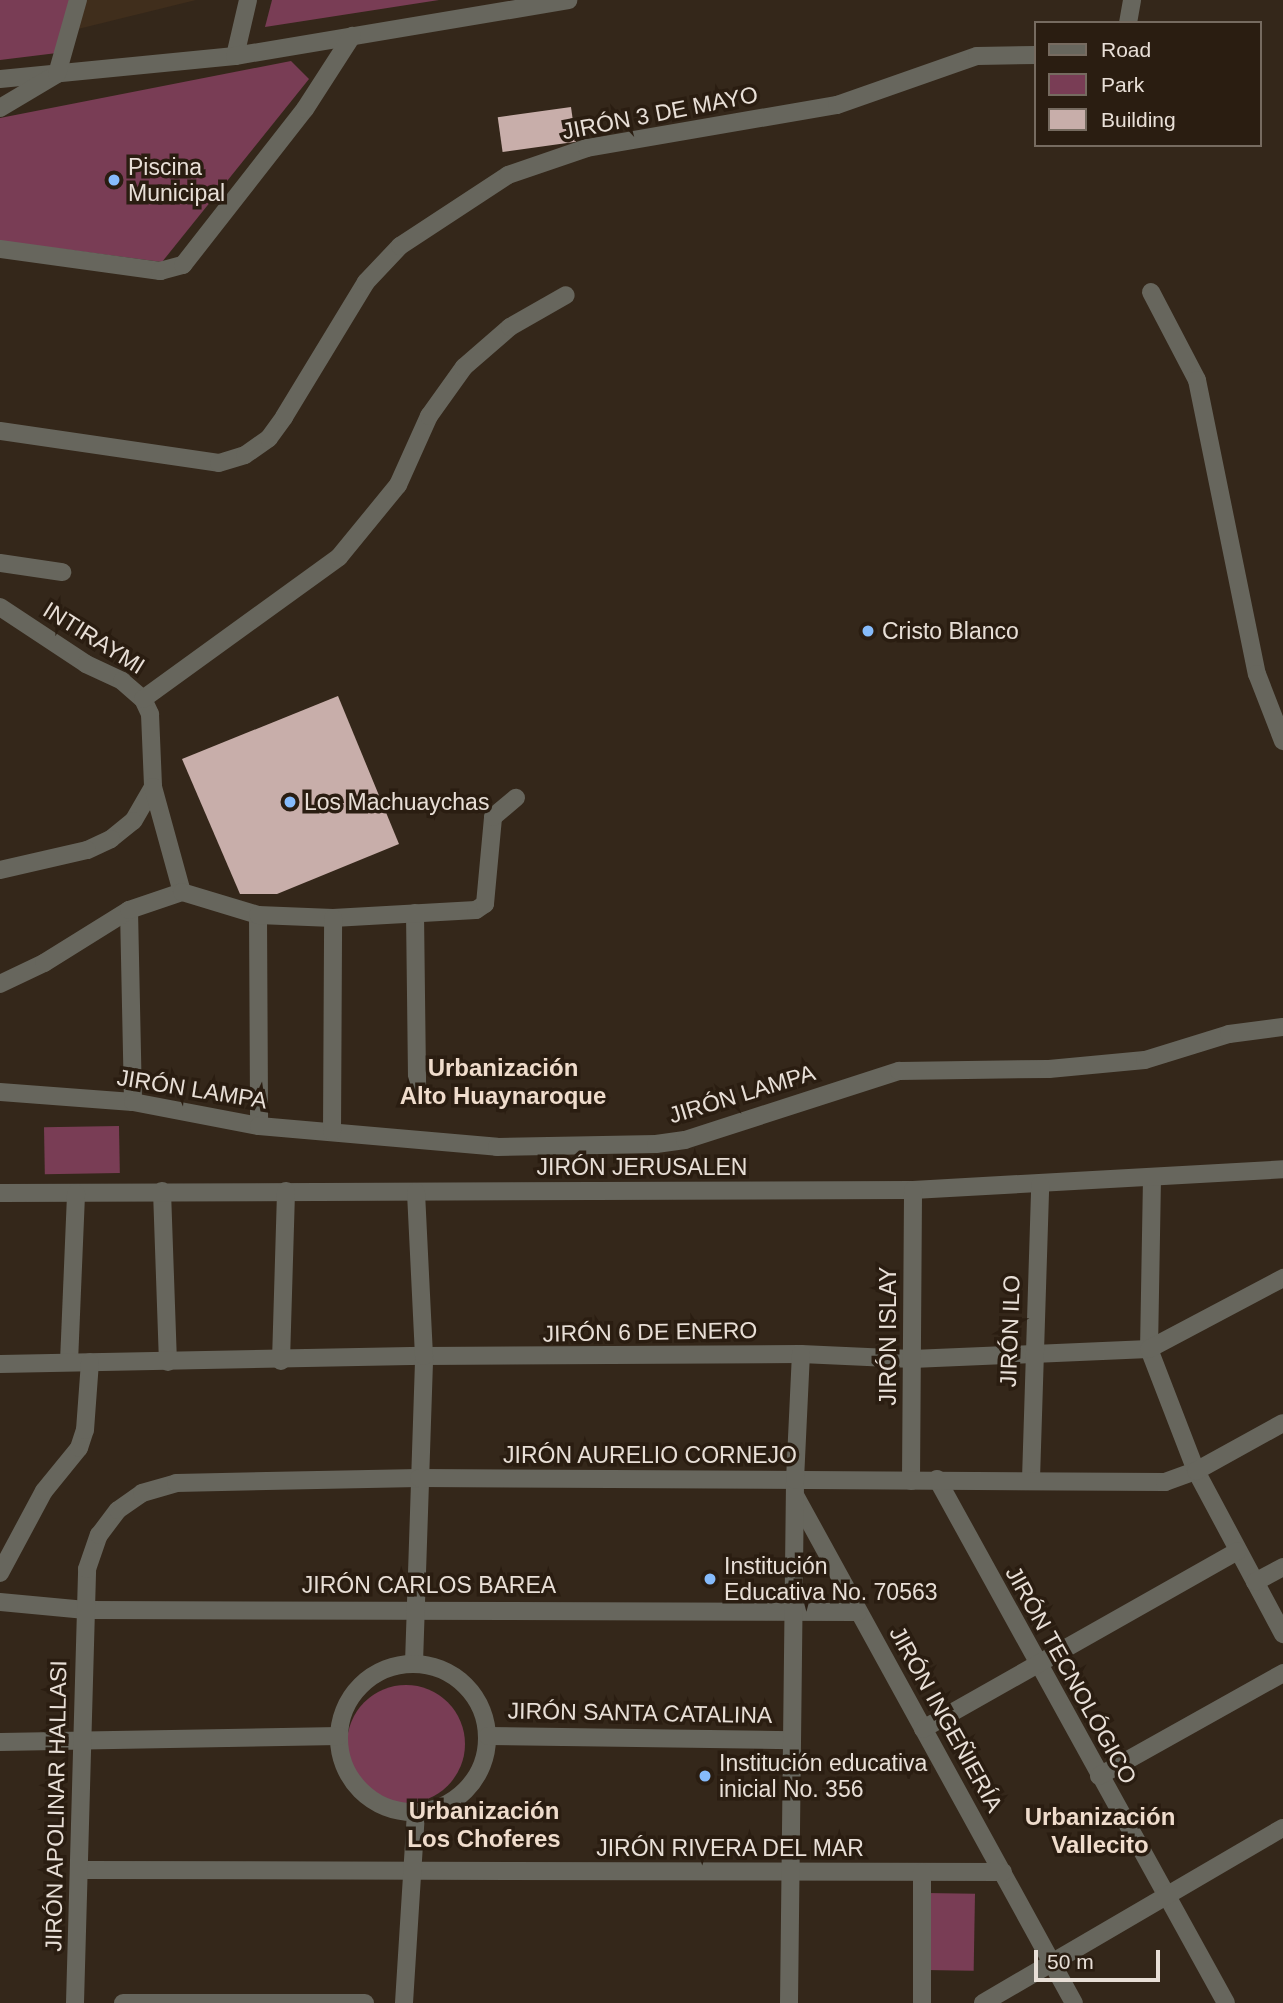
<!DOCTYPE html>
<meta charset="utf-8">
<style>
body{margin:0}
#map{position:relative;width:1283px;height:2003px;overflow:hidden;background:#34271a;font-family:Helvetica,sans-serif}
div>[style]{position:absolute}
.built>*{inset:0;background:#402e1c}
.green>*{inset:0;background:#793d55;transform-origin:0 0}
.round{border-radius:50%}
.building>*{inset:0;background:#c8aeaa;transform-origin:0 0}
.minor>*{height:18px;margin:-9px;padding:0 9px;transform-origin:9px;border-radius:9px;background:#67665d}
.minor>.ring{margin:-9px;padding:0;box-sizing:content-box;background:none;border:18px solid #67665d;border-radius:50%}
.dots>*{width:19px;height:19px;translate:-50% -50%;box-sizing:border-box;border:4px solid #2a1d11;border-radius:50%}
span{translate:-50% -50%;white-space:nowrap;text-align:center;line-height:1.15;-webkit-text-stroke:7px #2a1d11;paint-order:stroke}
.street-label{font-size:23px;color:#e8dfd7}
.poi-label{font-size:23px;color:#e8dfd7}
.left{translate:0 -50%;text-align:left}
.neighbourhood-label{font-size:24px;color:#efdccc;font-weight:700}
.legend{position:absolute;left:1034px;top:21px;width:228px;height:126px;box-sizing:border-box;background:#2a1d11;border:2px solid #766b60;margin:0;padding:9px 12px;list-style:none;font-size:21px;color:#e8dfd7}
.legend li{display:flex;align-items:center;gap:14px;height:35px}
.legend b{width:35px;border:2px solid #766b60}
.scale{position:absolute;left:1034px;top:1950px;width:126px;height:32px;box-sizing:border-box;border:4px solid #e8dfd7;border-top:0;padding-left:9px;font-size:21px;line-height:24px;white-space:nowrap;color:#e8dfd7;-webkit-text-stroke:5px #2a1d11;paint-order:stroke}
</style>
<div id="map">
<div class="built">
<i style="clip-path:polygon(86px 0,196px 0,78px 29px)"></i>
</div>
<div class="green">
<i style="clip-path:polygon(0 0,70px 0,57px 53px,0 60px)"></i>
<i style="clip-path:polygon(272px 0,439px 0,265px 27px)"></i>
<i style="clip-path:polygon(291px 61px,309px 79px,162px 262px,0 241px,0 118px)"></i>
<i style="left:119px;top:1126px;width:47px;height:75px;rotate:89deg"></i>
<i class="round" style="left:347px;top:1685px;width:118px;height:118px"></i>
<i style="left:926px;top:1893px;width:49px;height:77px;rotate:1deg"></i>
</div>
<div class="building">
<i style="left:571px;top:107px;width:35px;height:74px;rotate:82deg"></i>
<i style="clip-path:polygon(338px 696px,399px 844px,277px 894px,240px 894px,182px 759px)"></i>
</div>
<div class="minor">
<i style="left:1128px;top:23px;width:23px;rotate:-80deg"></i>
<i style="left:235px;top:56px;width:57px;rotate:-76.9deg"></i>
<i style="left:0;top:79px;width:236px;rotate:-5.6deg"></i>
<i style="left:235px;top:56px;width:338px;rotate:-9.5deg"></i>
<i style="left:0;top:108px;width:66px;rotate:-30.8deg"></i>
<i style="left:57px;top:74px;width:77px;rotate:-74.2deg"></i>
<i style="left:0;top:249px;width:162px;rotate:7.8deg"></i>
<i style="left:160px;top:271px;width:24px;rotate:-15deg"></i>
<i style="left:183px;top:265px;width:198px;rotate:-52deg"></i>
<i style="left:305px;top:109px;width:87px;rotate:-57.2deg"></i>
<i style="left:1151px;top:292px;width:99px;rotate:62.4deg"></i>
<i style="left:1197px;top:380px;width:300px;rotate:78.5deg"></i>
<i style="left:1257px;top:674px;width:72px;rotate:68.8deg"></i>
<i style="left:0;top:431px;width:221px;rotate:8.3deg"></i>
<i style="left:219px;top:463px;width:27px;rotate:-17deg"></i>
<i style="left:245px;top:455px;width:29px;rotate:-35deg"></i>
<i style="left:269px;top:438px;width:26px;rotate:-54deg"></i>
<i style="left:284px;top:417px;width:158px;rotate:-58.7deg"></i>
<i style="left:366px;top:282px;width:50px;rotate:-46.6deg"></i>
<i style="left:400px;top:246px;width:129px;rotate:-33.3deg"></i>
<i style="left:508px;top:175px;width:83px;rotate:-18.9deg"></i>
<i style="left:587px;top:148px;width:254px;rotate:-9.8deg"></i>
<i style="left:837px;top:105px;width:148px;rotate:-19.3deg"></i>
<i style="left:977px;top:56px;width:59px;rotate:-1deg"></i>
<i style="left:0;top:563px;width:63px;rotate:8.3deg"></i>
<i style="left:0;top:607px;width:103px;rotate:33.5deg"></i>
<i style="left:86px;top:664px;width:40px;rotate:25deg"></i>
<i style="left:122px;top:681px;width:28px;rotate:41deg"></i>
<i style="left:143px;top:699px;width:17px;rotate:65deg"></i>
<i style="left:150px;top:714px;width:73px;rotate:87.6deg"></i>
<i style="left:153px;top:787px;width:39px;rotate:120deg"></i>
<i style="left:133px;top:821px;width:28px;rotate:141deg"></i>
<i style="left:111px;top:839px;width:26px;rotate:155deg"></i>
<i style="left:87px;top:850px;width:89px;rotate:167.1deg"></i>
<i style="left:143px;top:699px;width:242px;rotate:-35.9deg"></i>
<i style="left:339px;top:557px;width:93px;rotate:-50.7deg"></i>
<i style="left:398px;top:485px;width:76px;rotate:-65.8deg"></i>
<i style="left:429px;top:416px;width:60px;rotate:-54.5deg"></i>
<i style="left:464px;top:367px;width:61px;rotate:-41deg"></i>
<i style="left:510px;top:327px;width:64px;rotate:-29.7deg"></i>
<i style="left:153px;top:787px;width:109px;rotate:74.6deg"></i>
<i style="left:129px;top:910px;width:192px;rotate:88.8deg"></i>
<i style="left:415px;top:913px;width:174px;rotate:89.3deg"></i>
<i style="left:258px;top:915px;width:211px;rotate:89.7deg"></i>
<i style="left:0;top:984px;width:49px;rotate:-25.5deg"></i>
<i style="left:44px;top:963px;width:100px;rotate:-31.9deg"></i>
<i style="left:129px;top:910px;width:56px;rotate:-18.8deg"></i>
<i style="left:182px;top:892px;width:79px;rotate:16.8deg"></i>
<i style="left:258px;top:915px;width:75px;rotate:2.3deg"></i>
<i style="left:333px;top:918px;width:143px;rotate:-3.2deg"></i>
<i style="left:476px;top:910px;width:11px;rotate:-34deg"></i>
<i style="left:485px;top:904px;width:87px;rotate:-84.7deg"></i>
<i style="left:493px;top:817px;width:30px;rotate:-40deg"></i>
<i style="left:0;top:1092px;width:133px;rotate:4.3deg"></i>
<i style="left:133px;top:1102px;width:128px;rotate:10.8deg"></i>
<i style="left:259px;top:1126px;width:239px;rotate:5deg"></i>
<i style="left:497px;top:1147px;width:159px;rotate:-1.1deg"></i>
<i style="left:656px;top:1144px;width:29px;rotate:-8deg"></i>
<i style="left:685px;top:1140px;width:225px;rotate:-17.9deg"></i>
<i style="left:899px;top:1071px;width:150px;rotate:-0.8deg"></i>
<i style="left:1049px;top:1069px;width:96px;rotate:-5.4deg"></i>
<i style="left:1145px;top:1060px;width:88px;rotate:-17.2deg"></i>
<i style="left:1229px;top:1034px;width:54px;rotate:-7.4deg"></i>
<i style="left:332px;top:1132px;width:214px;rotate:-89.7deg"></i>
<i style="left:1152px;top:1178px;width:171px;rotate:91deg"></i>
<i style="left:1149px;top:1349px;width:131px;rotate:68.9deg"></i>
<i style="left:1196px;top:1471px;width:185px;rotate:61.9deg"></i>
<i style="left:162px;top:1191px;width:171px;rotate:88deg"></i>
<i style="left:0;top:1193px;width:913px;rotate:-0.19deg"></i>
<i style="left:913px;top:1190px;width:371px;rotate:-3.2deg"></i>
<i style="left:281px;top:1361px;width:170px;rotate:-88.3deg"></i>
<i style="left:69px;top:1362px;width:169px;rotate:-87.6deg"></i>
<i style="left:0;top:1364px;width:424px;rotate:-1.1deg"></i>
<i style="left:424px;top:1356px;width:377px;rotate:-0.3deg"></i>
<i style="left:801px;top:1354px;width:111px;rotate:2.6deg"></i>
<i style="left:912px;top:1359px;width:237px;rotate:-2.4deg"></i>
<i style="left:1149px;top:1349px;width:152px;rotate:-27.9deg"></i>
<i style="left:937px;top:1479px;width:598px;rotate:61.12deg"></i>
<i style="left:1031px;top:1479px;width:294px;rotate:-88.2deg"></i>
<i style="left:911px;top:1481px;width:291px;rotate:-89.6deg"></i>
<i style="left:796px;top:1497px;width:577px;rotate:61.22deg"></i>
<i style="left:0;top:1573px;width:93px;rotate:-61.8deg"></i>
<i style="left:44px;top:1491px;width:55px;rotate:-50.9deg"></i>
<i style="left:79px;top:1448px;width:19px;rotate:-72deg"></i>
<i style="left:85px;top:1430px;width:68px;rotate:-85.8deg"></i>
<i style="left:1255px;top:1582px;width:32px;rotate:-28deg"></i>
<i style="left:0;top:1602px;width:86px;rotate:5.3deg"></i>
<i style="left:86px;top:1610px;width:772px;rotate:0.15deg"></i>
<i style="left:414px;top:1663px;width:307px;rotate:-88.1deg"></i>
<i style="left:424px;top:1356px;width:164px;rotate:-92.8deg"></i>
<i class="ring" style="left:339px;top:1664px;width:130px;height:130px"></i>
<i style="left:923px;top:1729px;width:361px;rotate:-29.5deg"></i>
<i style="left:488px;top:1736px;width:304px;rotate:0.8deg"></i>
<i style="left:0;top:1742px;width:339px;rotate:-1deg"></i>
<i style="left:1099px;top:1776px;width:211px;rotate:-29.2deg"></i>
<i style="left:79px;top:1870px;width:924px;rotate:0.12deg"></i>
<i style="left:75px;top:2003px;width:434px;rotate:-88.4deg"></i>
<i style="left:87px;top:1569px;width:36px;rotate:-71deg"></i>
<i style="left:99px;top:1535px;width:31px;rotate:-53deg"></i>
<i style="left:118px;top:1510px;width:29px;rotate:-35deg"></i>
<i style="left:142px;top:1493px;width:35px;rotate:-16deg"></i>
<i style="left:176px;top:1483px;width:243px;rotate:-1.2deg"></i>
<i style="left:419px;top:1478px;width:746px;rotate:0.31deg"></i>
<i style="left:1165px;top:1482px;width:33px;rotate:-20deg"></i>
<i style="left:1196px;top:1471px;width:99px;rotate:-28.9deg"></i>
<i style="left:123px;top:2003px;width:242px"></i>
<i style="left:404px;top:2003px;width:191px;rotate:-86.4deg"></i>
<i style="left:789px;top:2003px;width:523px;rotate:-89.34deg"></i>
<i style="left:795px;top:1480px;width:126px;rotate:-87.3deg"></i>
<i style="left:922px;top:2003px;width:131px;rotate:-90deg"></i>
<i style="left:983px;top:2003px;width:347px;rotate:-30.3deg"></i>
</div>
<div class="dots">
<i style="left:114px;top:180px;background:#86bbfb"></i>
<i style="left:868px;top:631px;background:#86bbfb"></i>
<i style="left:290px;top:802px;background:#86bbfb"></i>
<i style="left:710px;top:1579px;background:#86bbfb"></i>
<i style="left:705px;top:1776px;background:#86bbfb"></i>
</div>
<div class="street-label">
<span style="left:660px;top:113px;rotate:-11deg">JIRÓN 3 DE MAYO</span>
<span style="left:94px;top:638px;rotate:32deg">INTIRAYMI</span>
<span style="left:192px;top:1089px;rotate:9deg">JIRÓN LAMPA</span>
<span style="left:742px;top:1094px;rotate:-17deg">JIRÓN LAMPA</span>
<span style="left:642px;top:1167px">JIRÓN JERUSALEN</span>
<span style="left:1010px;top:1331px;rotate:-88deg">JIRÓN ILO</span>
<span style="left:650px;top:1332px;rotate:-1deg">JIRÓN 6 DE ENERO</span>
<span style="left:888px;top:1336px;rotate:-90deg">JIRÓN ISLAY</span>
<span style="left:650px;top:1455px">JIRÓN AURELIO CORNEJO</span>
<span style="left:429px;top:1585px">JIRÓN CARLOS BAREA</span>
<span style="left:1071px;top:1675px;rotate:61deg">JIRÓN TECNOLÓGICO</span>
<span style="left:640px;top:1713px;rotate:1deg">JIRÓN SANTA CATALINA</span>
<span style="left:946px;top:1719px;rotate:61deg">JIRÓN INGEÑIERÍA</span>
<span style="left:56px;top:1806px;rotate:-89deg">JIRÓN APOLINAR HALLASI</span>
<span style="left:730px;top:1848px">JIRÓN RIVERA DEL MAR</span>
</div>
<div class="poi-label">
<span class="left" style="left:128px;top:180px">Piscina<br>Municipal</span>
<span class="left" style="left:882px;top:631px">Cristo Blanco</span>
<span class="left" style="left:304px;top:802px">Los Machuaychas</span>
<span class="left" style="left:724px;top:1579px">Institución<br>Educativa No. 70563</span>
<span class="left" style="left:719px;top:1776px">Institución educativa<br>inicial No. 356</span>
</div>
<div class="neighbourhood-label">
<span style="left:503px;top:1082px">Urbanización<br>Alto Huaynaroque</span>
<span style="left:484px;top:1825px">Urbanización<br>Los Choferes</span>
<span style="left:1100px;top:1831px">Urbanización<br>Vallecito</span>
</div>
<ul class="legend">
<li><b style="height:9px;background:#67665d"></b>Road</li>
<li><b style="height:19px;background:#793d55"></b>Park</li>
<li><b style="height:19px;background:#c8aeaa"></b>Building</li>
</ul>
<div class="scale">50 m</div>
</div>
